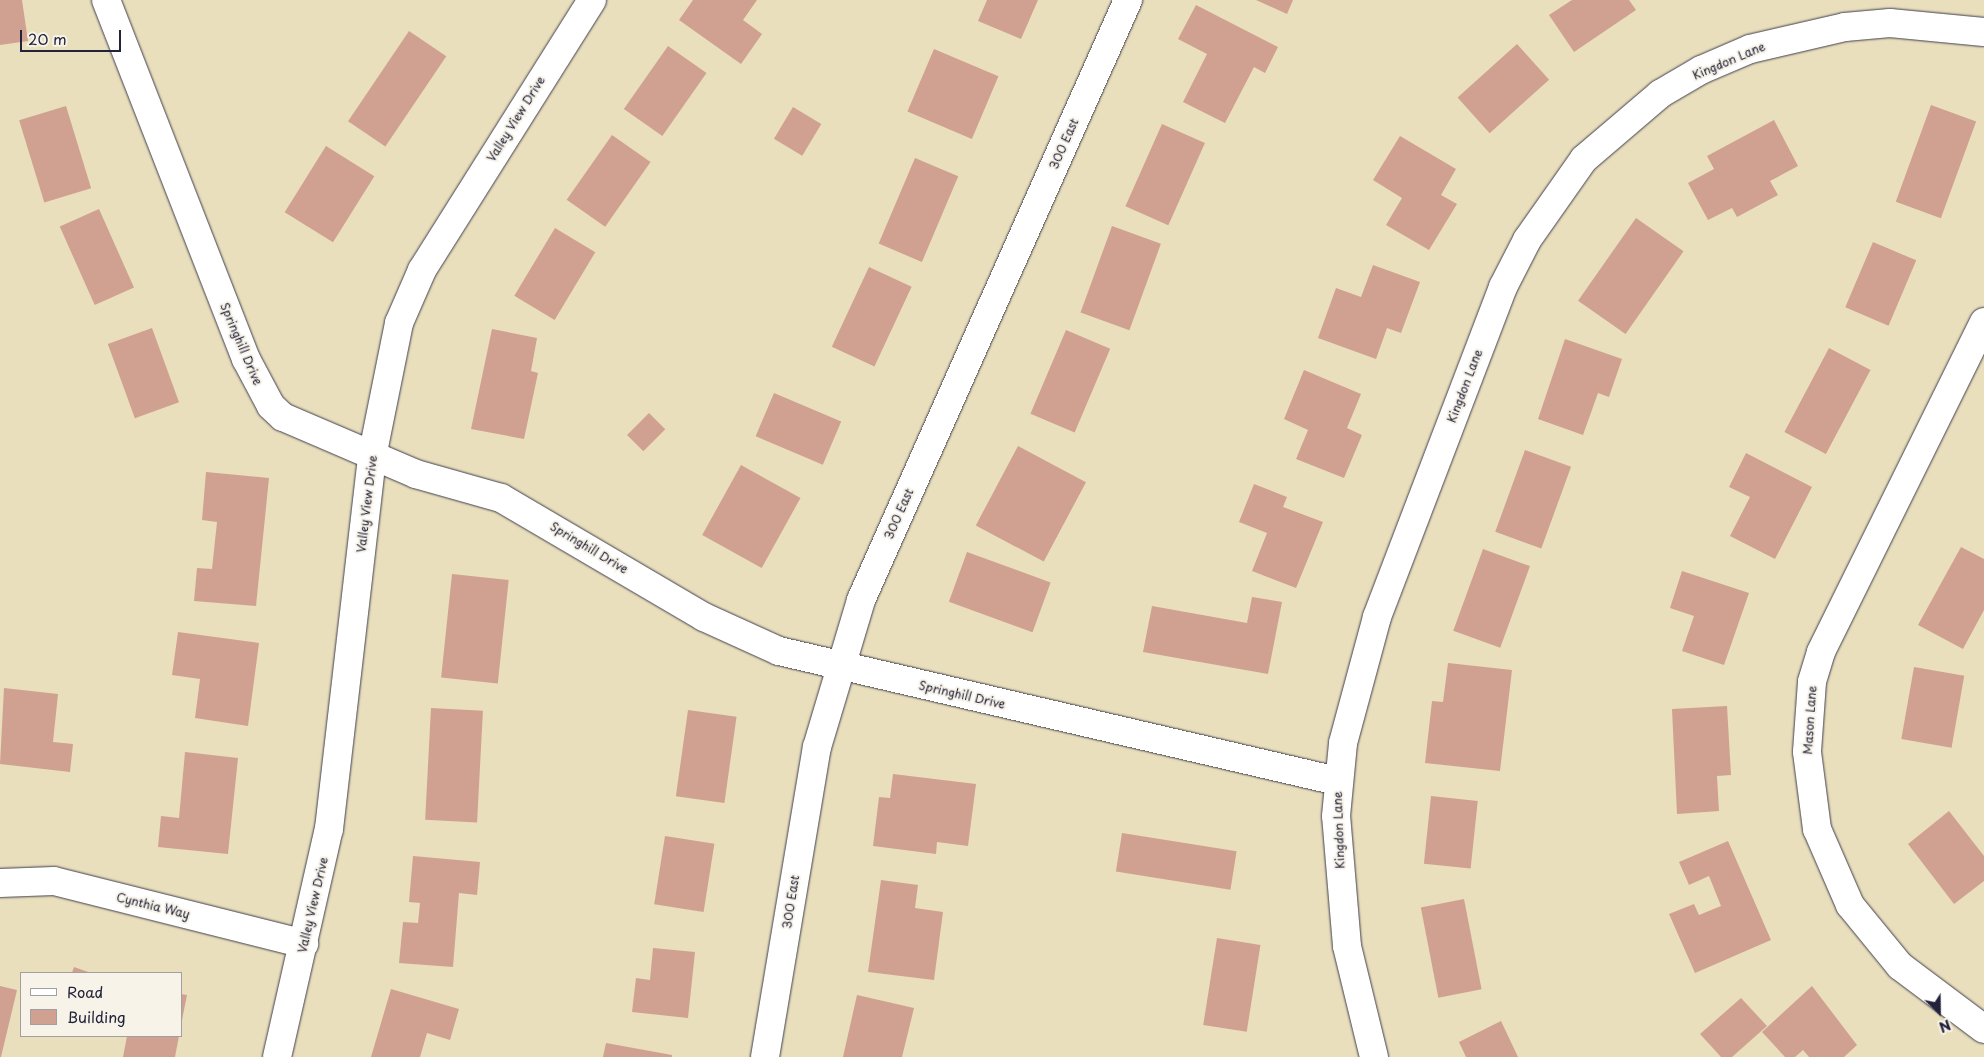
<!DOCTYPE html>
<style>
body{margin:0}
#map{position:relative;width:1984px;height:1057px;overflow:hidden;background:#e9dfbc;font-family:"Playpen Sans",sans-serif}
div>[style]{position:absolute}
.building>*{inset:0;background:#d0a190;transform-origin:0 0}
.roads{filter:drop-shadow(0 0 1px #403e4e) drop-shadow(0 0 1px #403e4e)}
.minor>*{height:28px;margin:-14px;padding:0 14px;transform-origin:14px;border-radius:14px;background:#fff}
span{translate:-50% -50%;white-space:nowrap;text-align:center;line-height:1.15;-webkit-text-stroke:4px #f7f3e8;paint-order:stroke}
.street-label{font-size:12px;color:#22223b}
.legend{position:absolute;left:20px;top:972px;width:162px;height:65px;box-sizing:border-box;background:#f7f3e8;border:1px solid #a29fa3;margin:0;padding:6px 9px;list-style:none;font-size:15px;color:#22223b}
.legend li{display:flex;align-items:center;gap:10px;height:25px}
.legend b{width:25px;border:1px solid #a29fa3}
.north{position:absolute;left:1914px;top:987px;width:50px;height:50px;-webkit-text-stroke:4px #f7f3e8;paint-order:stroke;rotate:157deg;font-size:14px;font-weight:700;line-height:20px;text-align:center;color:#22223b}
.north::after{content:'';display:block;margin:auto;width:18px;height:22px;background:#22223b;clip-path:polygon(50% 0,100% 100%,50% 72%,0 100%)}
.scale{position:absolute;left:20px;top:30px;width:101px;height:22px;box-sizing:border-box;border:2px solid #22223b;border-top:0;padding-left:6px;font-size:15px;line-height:18px;white-space:nowrap;color:#22223b;-webkit-text-stroke:4px #f7f3e8;paint-order:stroke}
</style>
<div id="map">
<div class="building">
<i style="clip-path:polygon(0 0,22px 0,28px 41px,0 45px)"></i>
<i style="clip-path:polygon(693px 0,757px 0,743px 20px,762px 34px,741px 64px,679px 20px)"></i>
<i style="clip-path:polygon(987px 0,1038px 0,1021px 39px,978px 21px)"></i>
<i style="clip-path:polygon(1256px 0,1293px 0,1287px 14px)"></i>
<i style="clip-path:polygon(1572px 0,1629px 0,1636px 10px,1574px 52px,1549px 15px)"></i>
<i style="clip-path:polygon(1196px 5px,1278px 47px,1265px 73px,1254px 67px,1225px 123px,1183px 102px,1207px 54px,1178px 39px)"></i>
<i style="left:409px;top:31px;width:45px;height:109px;rotate:34deg"></i>
<i style="left:1517px;top:44px;width:48px;height:80px;rotate:48deg"></i>
<i style="left:668px;top:46px;width:47px;height:77px;rotate:35deg"></i>
<i style="left:934px;top:49px;width:70px;height:68px;rotate:23deg"></i>
<i style="left:1931px;top:105px;width:48px;height:103px;rotate:20deg"></i>
<i style="left:66px;top:106px;width:86px;height:49px;rotate:73deg"></i>
<i style="left:793px;top:107px;width:33px;height:37px;rotate:31deg"></i>
<i style="clip-path:polygon(1774px 120px,1798px 166px,1770px 181px,1778px 195px,1737px 217px,1732px 208px,1708px 220px,1688px 183px,1714px 169px,1707px 156px)"></i>
<i style="left:1162px;top:124px;width:47px;height:90px;rotate:24deg"></i>
<i style="left:612px;top:135px;width:47px;height:79px;rotate:35deg"></i>
<i style="clip-path:polygon(1400px 136px,1456px 169px,1441px 195px,1457px 204px,1429px 250px,1386px 225px,1402px 198px,1373px 180px)"></i>
<i style="left:326px;top:146px;width:57px;height:78px;rotate:32deg"></i>
<i style="left:915px;top:158px;width:47px;height:93px;rotate:23deg"></i>
<i style="left:99px;top:209px;width:86px;height:43px;rotate:66deg"></i>
<i style="left:1636px;top:218px;width:58px;height:101px;rotate:35deg"></i>
<i style="left:1112px;top:226px;width:52px;height:92px;rotate:20deg"></i>
<i style="left:555px;top:228px;width:47px;height:79px;rotate:31deg"></i>
<i style="left:1873px;top:242px;width:47px;height:71px;rotate:23deg"></i>
<i style="clip-path:polygon(1373px 265px,1420px 282px,1401px 333px,1387px 328px,1376px 359px,1318px 338px,1336px 288px,1361px 297px)"></i>
<i style="left:869px;top:267px;width:47px;height:88px;rotate:25deg"></i>
<i style="left:152px;top:328px;width:79px;height:47px;rotate:70deg"></i>
<i style="clip-path:polygon(492px 329px,537px 338px,531px 371px,538px 373px,524px 439px,471px 429px)"></i>
<i style="left:1066px;top:330px;width:48px;height:91px;rotate:23deg"></i>
<i style="clip-path:polygon(1565px 339px,1622px 359px,1609px 397px,1598px 393px,1583px 435px,1538px 419px)"></i>
<i style="left:1829px;top:348px;width:47px;height:95px;rotate:28deg"></i>
<i style="clip-path:polygon(1304px 370px,1361px 394px,1347px 428px,1362px 435px,1344px 478px,1296px 459px,1308px 430px,1284px 419px)"></i>
<i style="left:774px;top:393px;width:73px;height:47px;rotate:23deg"></i>
<i style="left:649px;top:413px;width:23px;height:31px;rotate:45deg"></i>
<i style="left:1018px;top:446px;width:77px;height:90px;rotate:28deg"></i>
<i style="left:1525px;top:450px;width:49px;height:87px;rotate:20deg"></i>
<i style="clip-path:polygon(1746px 453px,1812px 487px,1775px 559px,1730px 536px,1750px 497px,1729px 487px)"></i>
<i style="left:741px;top:465px;width:68px;height:80px;rotate:29deg"></i>
<i style="clip-path:polygon(206px 472px,269px 478px,256px 606px,194px 601px,197px 568px,212px 569px,217px 522px,202px 520px)"></i>
<i style="clip-path:polygon(1254px 484px,1287px 497px,1283px 507px,1323px 522px,1296px 588px,1252px 571px,1267px 533px,1239px 522px)"></i>
<i style="clip-path:polygon(1961px 547px,1984px 559px,1984px 610px,1963px 649px,1918px 625px)"></i>
<i style="left:1483px;top:549px;width:50px;height:87px;rotate:20deg"></i>
<i style="left:967px;top:552px;width:89px;height:53px;rotate:20deg"></i>
<i style="clip-path:polygon(1682px 571px,1749px 593px,1724px 665px,1682px 651px,1694px 616px,1670px 608px)"></i>
<i style="left:452px;top:574px;width:57px;height:104px;rotate:6deg"></i>
<i style="clip-path:polygon(1252px 597px,1282px 602px,1268px 674px,1143px 652px,1152px 606px,1247px 623px)"></i>
<i style="clip-path:polygon(178px 632px,259px 643px,248px 726px,195px 718px,200px 679px,172px 675px)"></i>
<i style="clip-path:polygon(1448px 663px,1512px 670px,1500px 771px,1425px 763px,1432px 701px,1443px 702px)"></i>
<i style="left:1914px;top:667px;width:51px;height:73px;rotate:10deg"></i>
<i style="clip-path:polygon(4px 688px,58px 694px,53px 742px,73px 744px,70px 772px,0 764px)"></i>
<i style="clip-path:polygon(1727px 706px,1731px 775px,1717px 776px,1719px 811px,1677px 814px,1672px 709px)"></i>
<i style="left:431px;top:708px;width:52px;height:112px;rotate:3deg"></i>
<i style="left:688px;top:710px;width:49px;height:87px;rotate:8deg"></i>
<i style="clip-path:polygon(185px 752px,238px 758px,228px 854px,158px 847px,161px 816px,179px 818px)"></i>
<i style="clip-path:polygon(893px 774px,976px 784px,968px 846px,937px 842px,936px 854px,873px 846px,879px 797px,890px 798px)"></i>
<i style="left:1431px;top:796px;width:47px;height:68px;rotate:6deg"></i>
<i style="clip-path:polygon(1949px 811px,1984px 856px,1984px 881px,1954px 904px,1908px 844px)"></i>
<i style="left:1122px;top:833px;width:116px;height:39px;rotate:9deg"></i>
<i style="left:665px;top:836px;width:50px;height:69px;rotate:9deg"></i>
<i style="clip-path:polygon(1728px 841px,1771px 940px,1695px 973px,1669px 914px,1694px 904px,1699px 915px,1721px 906px,1709px 876px,1689px 885px,1679px 862px)"></i>
<i style="clip-path:polygon(413px 856px,480px 862px,477px 895px,459px 893px,453px 967px,399px 963px,403px 922px,418px 923px,420px 903px,409px 902px)"></i>
<i style="clip-path:polygon(881px 880px,918px 885px,915px 908px,943px 912px,934px 980px,868px 972px)"></i>
<i style="left:1464px;top:899px;width:92px;height:44px;rotate:79deg"></i>
<i style="left:1217px;top:938px;width:44px;height:88px;rotate:9deg"></i>
<i style="clip-path:polygon(653px 948px,695px 952px,688px 1018px,632px 1012px,636px 978px,650px 980px)"></i>
<i style="clip-path:polygon(74px 967px,91px 973px,72px 973px)"></i>
<i style="clip-path:polygon(0 986px,17px 990px,1px 1057px,0 1057px)"></i>
<i style="clip-path:polygon(1812px 986px,1857px 1045px,1844px 1057px,1809px 1057px,1803px 1050px,1795px 1057px,1785px 1057px,1762px 1032px)"></i>
<i style="clip-path:polygon(391px 989px,459px 1009px,450px 1040px,427px 1033px,420px 1057px,371px 1057px)"></i>
<i style="clip-path:polygon(181px 994px,187px 995px,182px 1020px,181px 1019px)"></i>
<i style="clip-path:polygon(857px 995px,914px 1008px,902px 1057px,843px 1057px)"></i>
<i style="clip-path:polygon(1741px 998px,1767px 1026px,1732px 1057px,1721px 1057px,1700px 1034px)"></i>
<i style="clip-path:polygon(1501px 1021px,1518px 1057px,1466px 1057px,1459px 1042px)"></i>
<i style="clip-path:polygon(127px 1036px,179px 1036px,175px 1057px,123px 1057px)"></i>
<i style="clip-path:polygon(606px 1043px,672px 1055px,672px 1057px,603px 1057px)"></i>
</div>
<div class="roads">
<div class="minor">
<i style="left:106px;top:0;width:385px;rotate:68.7deg"></i>
<i style="left:246px;top:359px;width:53px;rotate:62deg"></i>
<i style="left:271px;top:406px;width:16px;rotate:43deg"></i>
<i style="left:283px;top:417px;width:145px;rotate:23.2deg"></i>
<i style="left:416px;top:474px;width:88px;rotate:15.8deg"></i>
<i style="left:501px;top:498px;width:235px;rotate:30.4deg"></i>
<i style="left:704px;top:617px;width:82px;rotate:24.4deg"></i>
<i style="left:779px;top:651px;width:573px;rotate:13.11deg"></i>
<i style="left:1984px;top:322px;width:368px;rotate:116.3deg"></i>
<i style="left:1821px;top:652px;width:31px;rotate:107deg"></i>
<i style="left:1812px;top:682px;width:70px;rotate:94.1deg"></i>
<i style="left:1807px;top:752px;width:78px;rotate:82.6deg"></i>
<i style="left:1817px;top:829px;width:83px;rotate:66.5deg"></i>
<i style="left:1850px;top:905px;width:79px;rotate:50.7deg"></i>
<i style="left:1900px;top:966px;width:105px;rotate:36.9deg"></i>
<i style="left:0;top:883px;width:54px;rotate:-2.1deg"></i>
<i style="left:54px;top:881px;width:258px;rotate:14.1deg"></i>
<i style="left:277px;top:1057px;width:234px;rotate:-77.2deg"></i>
<i style="left:329px;top:829px;width:374px;rotate:-83.4deg"></i>
<i style="left:372px;top:457px;width:137px;rotate:-78.6deg"></i>
<i style="left:399px;top:323px;width:58px;rotate:-66.5deg"></i>
<i style="left:422px;top:270px;width:319px;rotate:-57.8deg"></i>
<i style="left:765px;top:1057px;width:314px;rotate:-80.5deg"></i>
<i style="left:817px;top:747px;width:153px;rotate:-73.3deg"></i>
<i style="left:861px;top:600px;width:657px;rotate:-66.01deg"></i>
<i style="left:1374px;top:1057px;width:114px;rotate:-103.7deg"></i>
<i style="left:1347px;top:946px;width:130px;rotate:-94.8deg"></i>
<i style="left:1336px;top:816px;width:73px;rotate:-84.5deg"></i>
<i style="left:1343px;top:743px;width:131px;rotate:-74.9deg"></i>
<i style="left:1377px;top:617px;width:353px;rotate:-69.1deg"></i>
<i style="left:1503px;top:287px;width:53px;rotate:-62.9deg"></i>
<i style="left:1527px;top:240px;width:99px;rotate:-54.9deg"></i>
<i style="left:1584px;top:159px;width:100px;rotate:-40.5deg"></i>
<i style="left:1660px;top:94px;width:48px;rotate:-30.3deg"></i>
<i style="left:1701px;top:70px;width:53px;rotate:-23.2deg"></i>
<i style="left:1750px;top:49px;width:98px;rotate:-13deg"></i>
<i style="left:1845px;top:27px;width:45px;rotate:-5.1deg"></i>
<i style="left:1890px;top:23px;width:94px;rotate:5.5deg"></i>
</div>
</div>
<div class="street-label">
<span style="left:1729px;top:61px;rotate:-23deg">Kingdon Lane</span>
<span style="left:516px;top:119px;rotate:-58deg">Valley View Drive</span>
<span style="left:1064px;top:144px;rotate:-66deg">300 East</span>
<span style="left:241px;top:344px;rotate:67deg">Springhill Drive</span>
<span style="left:1465px;top:386px;rotate:-69deg">Kingdon Lane</span>
<span style="left:367px;top:504px;rotate:-83deg">Valley View Drive</span>
<span style="left:899px;top:514px;rotate:-66deg">300 East</span>
<span style="left:589px;top:548px;rotate:31deg">Springhill Drive</span>
<span style="left:962px;top:695px;rotate:13deg">Springhill Drive</span>
<span style="left:1810px;top:720px;rotate:-86deg">Mason Lane</span>
<span style="left:1339px;top:830px;rotate:-92deg">Kingdon Lane</span>
<span style="left:791px;top:902px;rotate:-81deg">300 East</span>
<span style="left:313px;top:905px;rotate:-77deg">Valley View Drive</span>
<span style="left:153px;top:906px;rotate:14deg">Cynthia Way</span>
</div>
<ul class="legend">
<li><b style="height:6px;background:#fff"></b>Road</li>
<li><b style="height:14px;background:#d0a190"></b>Building</li>
</ul>
<div class="north">N</div>
<div class="scale">20 m</div>
</div>
